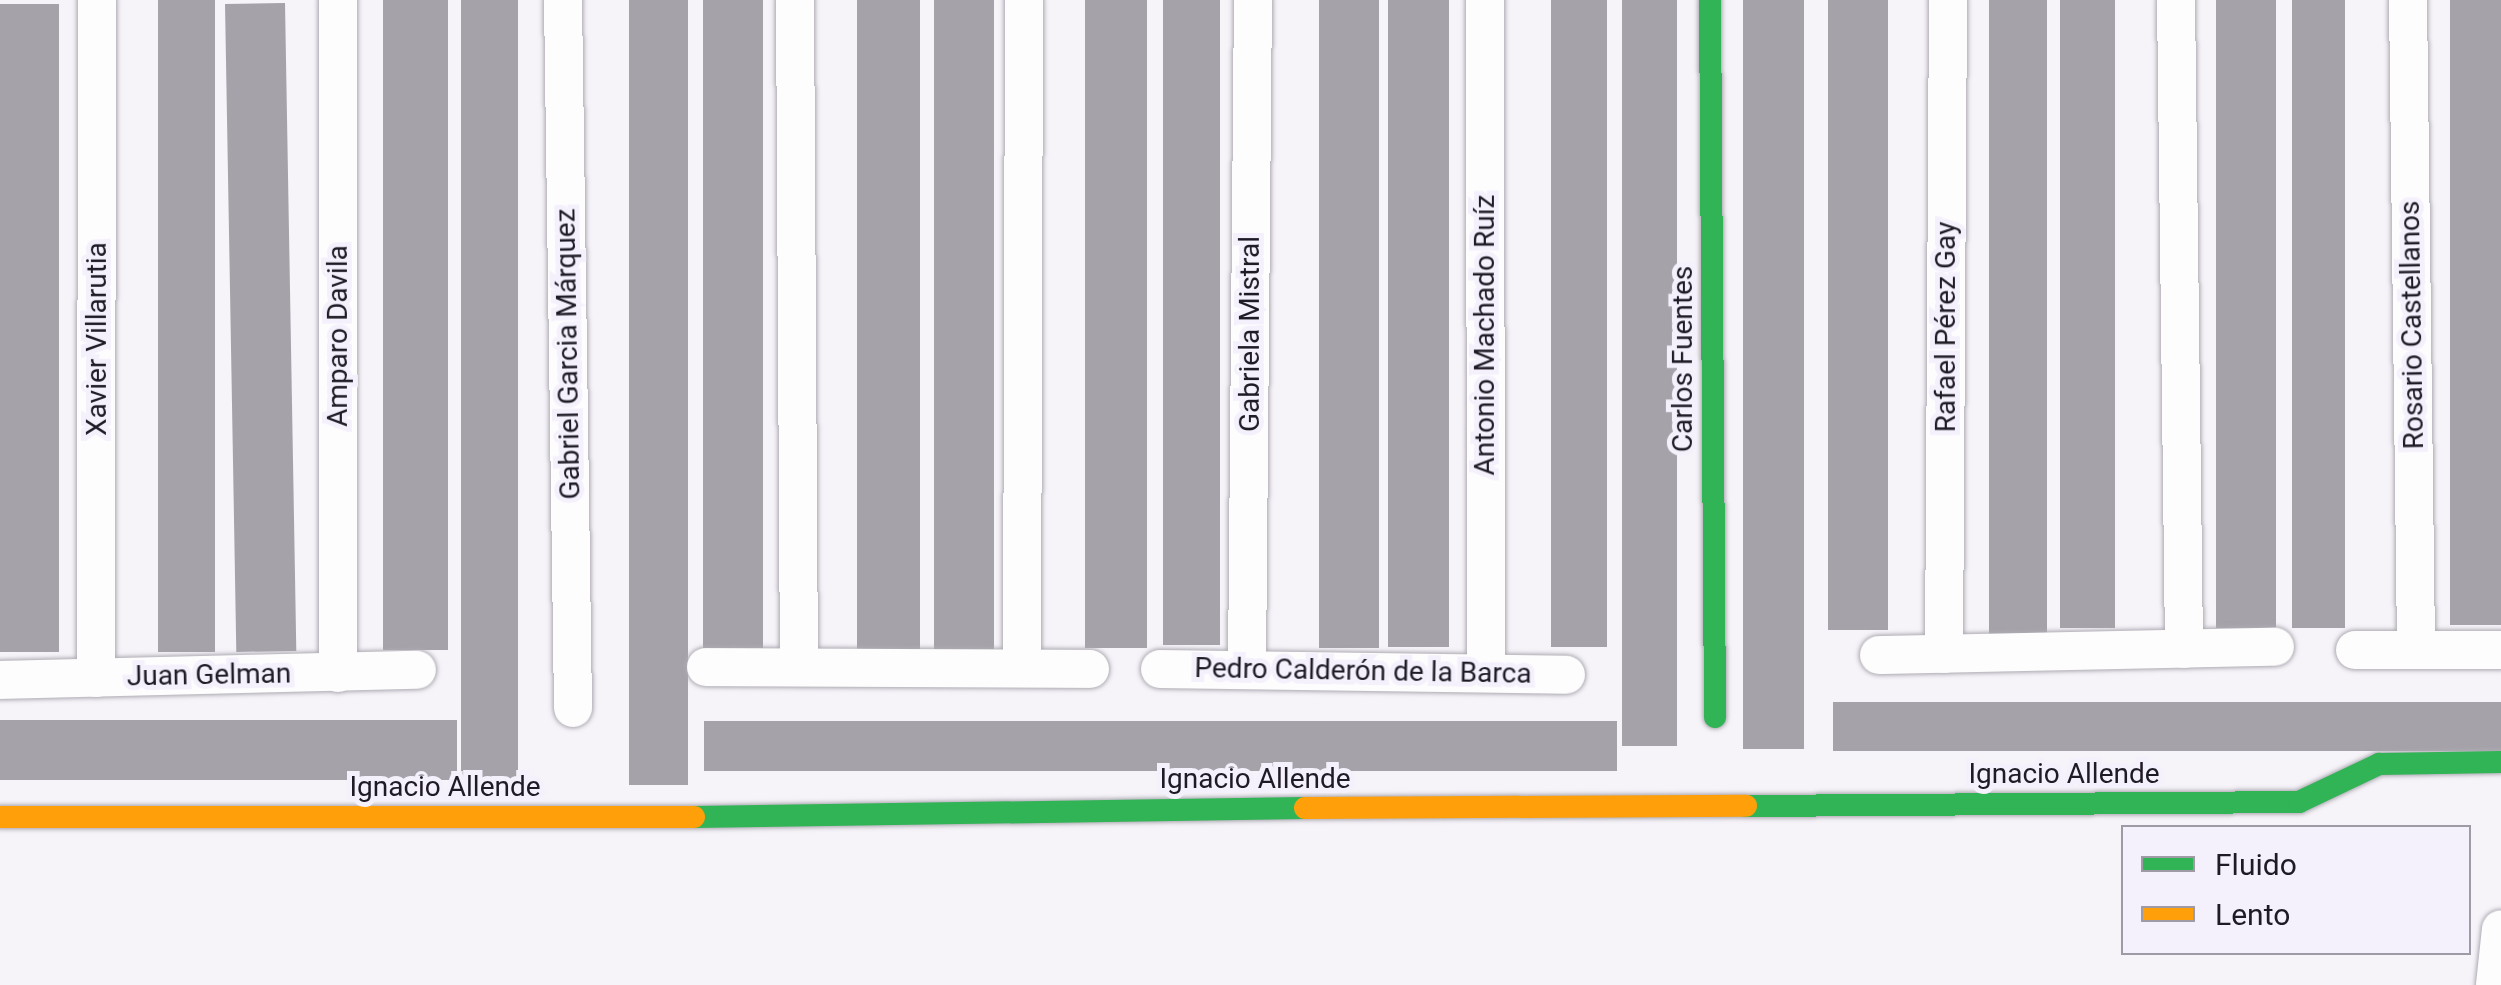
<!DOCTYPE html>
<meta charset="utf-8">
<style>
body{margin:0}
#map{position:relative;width:2501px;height:985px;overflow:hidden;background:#f6f4f9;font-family:Roboto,sans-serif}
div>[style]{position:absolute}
.building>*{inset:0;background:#a5a2a9;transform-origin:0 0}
.roads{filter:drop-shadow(0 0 2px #aeabb3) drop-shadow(0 0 2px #aeabb3)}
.street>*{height:38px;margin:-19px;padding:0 19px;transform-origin:19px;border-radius:19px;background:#fefdfe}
.fast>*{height:22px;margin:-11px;padding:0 11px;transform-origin:11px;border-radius:11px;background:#30b455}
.slow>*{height:22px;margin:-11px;padding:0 11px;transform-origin:11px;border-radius:11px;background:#ff9f0a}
span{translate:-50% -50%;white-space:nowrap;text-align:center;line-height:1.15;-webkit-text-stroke:10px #f5f1fc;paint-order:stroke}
.street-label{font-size:28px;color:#1f1b26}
.legend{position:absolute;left:2121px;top:825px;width:350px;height:130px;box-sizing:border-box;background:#f5f1fc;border:2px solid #9f9ba6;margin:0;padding:12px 18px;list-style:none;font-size:30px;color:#1f1b26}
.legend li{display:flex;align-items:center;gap:20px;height:50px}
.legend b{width:50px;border:2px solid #9f9ba6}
</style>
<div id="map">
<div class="building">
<i style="left:158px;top:0;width:57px;height:652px"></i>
<i style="left:383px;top:0;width:65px;height:650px"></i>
<i style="left:461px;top:0;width:57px;height:797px"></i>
<i style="left:629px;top:0;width:59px;height:785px"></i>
<i style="left:703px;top:0;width:60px;height:648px"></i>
<i style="left:857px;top:0;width:63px;height:651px"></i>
<i style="left:934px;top:0;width:60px;height:649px"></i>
<i style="left:1085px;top:0;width:62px;height:648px"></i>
<i style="left:1163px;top:0;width:57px;height:645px"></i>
<i style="left:1319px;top:0;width:60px;height:648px"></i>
<i style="left:1388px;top:0;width:61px;height:647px"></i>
<i style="left:1551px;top:0;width:56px;height:647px"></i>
<i style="left:1622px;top:0;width:55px;height:746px"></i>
<i style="left:1743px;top:0;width:61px;height:749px"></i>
<i style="left:1828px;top:0;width:60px;height:630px"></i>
<i style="left:1989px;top:0;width:58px;height:636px"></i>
<i style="left:2060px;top:0;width:55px;height:628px"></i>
<i style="left:2216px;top:0;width:60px;height:628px"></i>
<i style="left:2292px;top:0;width:53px;height:628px"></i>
<i style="left:2450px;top:0;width:51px;height:625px"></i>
<i style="left:285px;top:3px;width:648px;height:60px;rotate:89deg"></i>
<i style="left:59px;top:4px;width:648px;height:59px;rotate:90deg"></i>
<i style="left:2501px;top:702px;width:49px;height:668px;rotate:90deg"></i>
<i style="left:457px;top:720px;width:60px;height:457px;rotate:90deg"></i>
<i style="left:1617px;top:721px;width:50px;height:913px;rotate:90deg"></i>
</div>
<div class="roads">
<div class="street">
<i style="left:338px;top:0;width:673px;rotate:90deg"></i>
<i style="left:563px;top:0;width:708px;rotate:89.19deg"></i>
<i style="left:795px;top:0;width:666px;rotate:89.66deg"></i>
<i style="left:1485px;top:0;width:670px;rotate:89.91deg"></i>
<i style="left:2176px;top:0;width:649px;rotate:89.29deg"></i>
<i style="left:2408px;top:0;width:650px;rotate:89.29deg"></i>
<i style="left:2355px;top:650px;width:146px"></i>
<i style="left:1944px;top:654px;width:654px;rotate:-89.65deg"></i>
<i style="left:1879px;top:655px;width:396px;rotate:-1.2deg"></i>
<i style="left:706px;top:667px;width:384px;rotate:0.3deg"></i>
<i style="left:1022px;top:668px;width:668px;rotate:-89.83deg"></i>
<i style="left:1247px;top:668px;width:668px;rotate:-89.49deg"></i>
<i style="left:1160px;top:669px;width:406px;rotate:0.8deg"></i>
<i style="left:96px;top:678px;width:678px;rotate:-89.92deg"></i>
<i style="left:0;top:680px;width:417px;rotate:-1.4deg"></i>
<i style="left:2495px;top:985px;width:56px;rotate:-83.9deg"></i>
</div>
<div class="fast">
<i style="left:1710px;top:0;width:717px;rotate:89.6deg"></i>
<i style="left:1746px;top:806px;width:553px;rotate:-0.41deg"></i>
<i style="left:2299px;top:802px;width:89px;rotate:-25.4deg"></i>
<i style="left:2379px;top:764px;width:122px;rotate:-0.9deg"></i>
<i style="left:694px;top:817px;width:611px;rotate:-0.84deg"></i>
</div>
<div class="slow">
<i style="left:1305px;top:808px;width:441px;rotate:-0.3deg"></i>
<i style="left:0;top:817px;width:694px"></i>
</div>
</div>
<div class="street-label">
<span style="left:2412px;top:325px;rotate:-91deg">Rosario Castellanos</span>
<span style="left:1946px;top:327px;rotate:-90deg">Rafael Pérez Gay</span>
<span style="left:1250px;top:334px;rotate:-90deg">Gabriela Mistral</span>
<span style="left:1485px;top:335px;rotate:-90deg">Antonio Machado Ruíz</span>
<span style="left:338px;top:336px;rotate:-90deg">Amparo Davila</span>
<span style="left:97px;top:339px;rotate:-90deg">Xavier Villarutia</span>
<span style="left:568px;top:354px;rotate:-91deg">Gabriel Garcia Márquez</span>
<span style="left:1683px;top:359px;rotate:-90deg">Carlos Fuentes</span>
<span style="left:1363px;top:671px;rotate:1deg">Pedro Calderón de la Barca</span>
<span style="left:209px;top:675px;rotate:-1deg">Juan Gelman</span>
<span style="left:2064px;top:774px">Ignacio Allende</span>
<span style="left:1255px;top:779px">Ignacio Allende</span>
<span style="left:445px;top:787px">Ignacio Allende</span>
</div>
<ul class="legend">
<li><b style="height:12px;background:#30b455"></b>Fluido</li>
<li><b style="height:12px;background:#ff9f0a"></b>Lento</li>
</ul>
</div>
